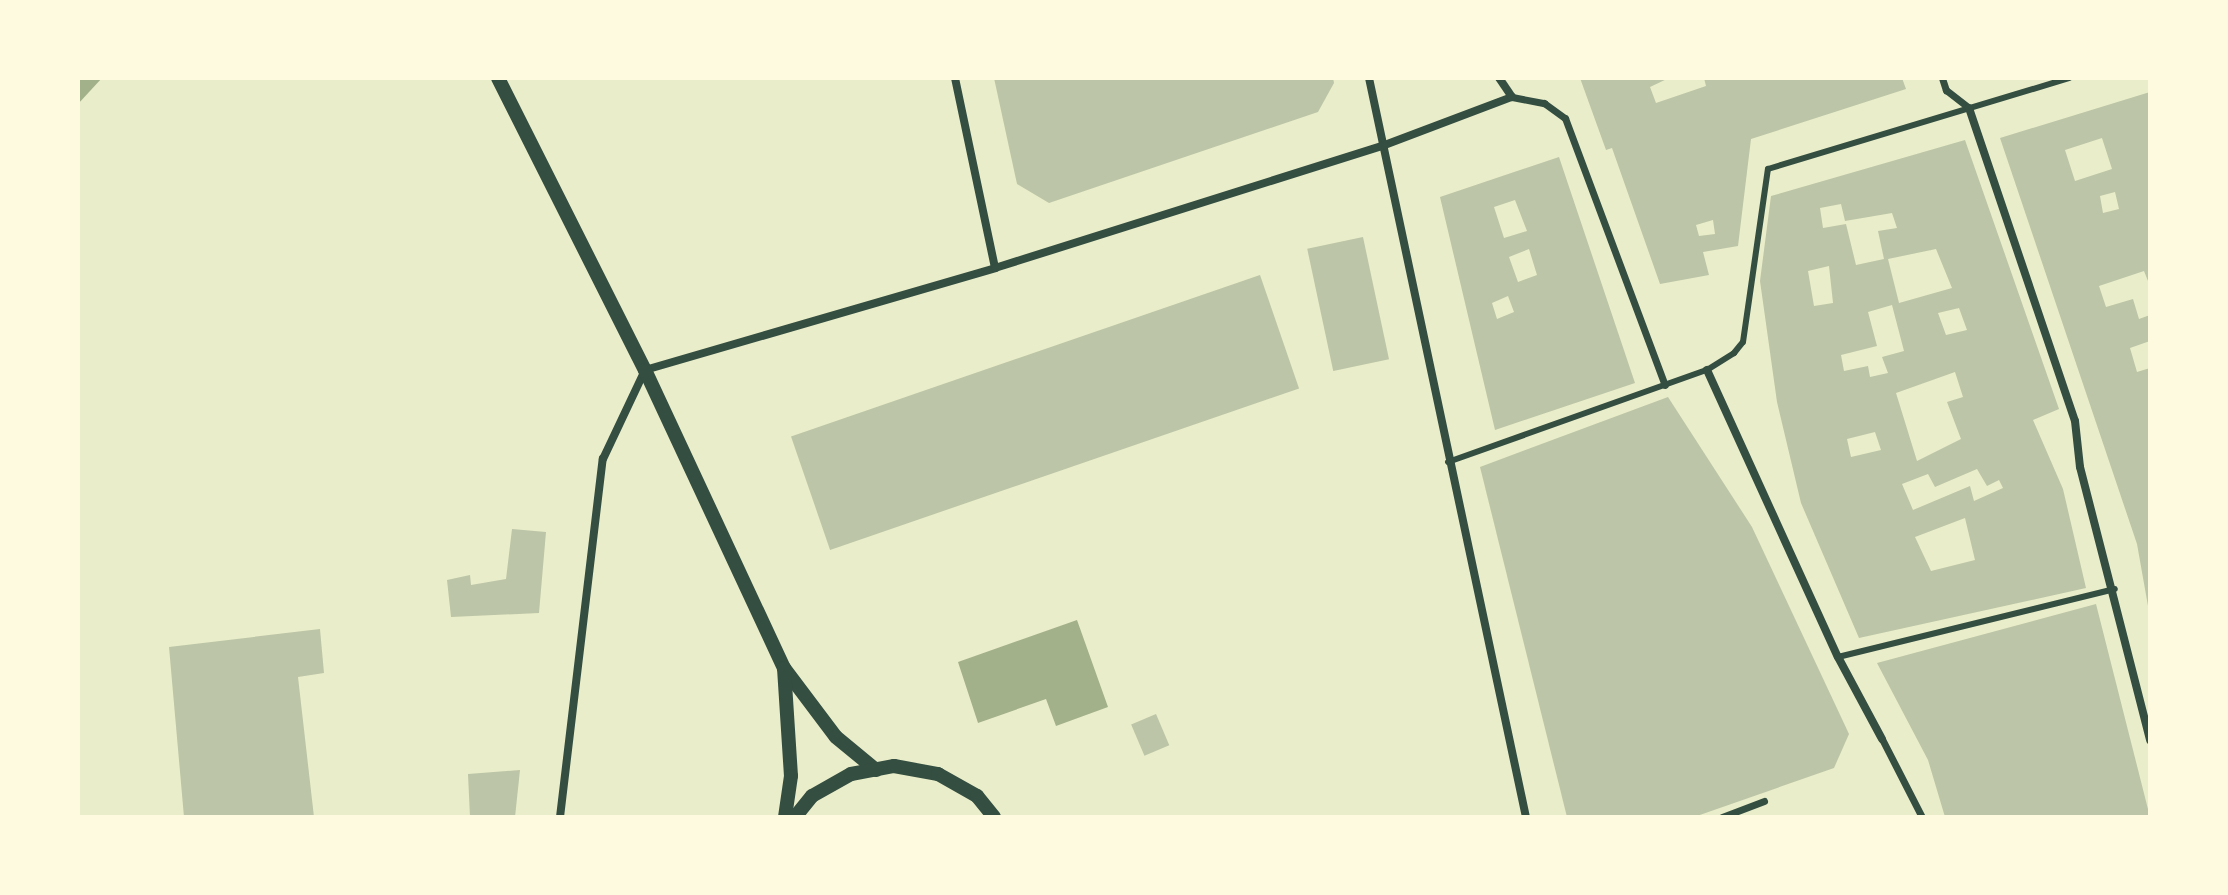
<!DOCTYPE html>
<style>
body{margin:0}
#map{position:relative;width:2228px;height:895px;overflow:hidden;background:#e9edc9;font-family:Quicksand,sans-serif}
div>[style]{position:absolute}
.water>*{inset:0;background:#a3b18a}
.building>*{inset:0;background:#bcc5a7;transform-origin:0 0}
.service>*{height:6px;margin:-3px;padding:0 3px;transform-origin:3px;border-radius:3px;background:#344e41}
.pedestrian>*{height:7px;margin:-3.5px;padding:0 3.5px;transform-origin:3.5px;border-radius:3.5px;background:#344e41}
.minor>*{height:8px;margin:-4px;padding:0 4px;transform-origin:4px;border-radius:4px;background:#344e41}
.tertiary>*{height:14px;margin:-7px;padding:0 7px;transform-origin:7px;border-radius:7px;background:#344e41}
span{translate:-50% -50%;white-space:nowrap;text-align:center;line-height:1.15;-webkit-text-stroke:6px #fefae0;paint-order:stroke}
.frame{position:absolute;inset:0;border:80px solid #fefae0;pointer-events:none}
</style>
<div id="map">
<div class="water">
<i style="clip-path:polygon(78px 78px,102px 78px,78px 104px)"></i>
<i style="clip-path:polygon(1077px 620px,1108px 707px,1056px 726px,1046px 699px,978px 723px,958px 662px)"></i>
</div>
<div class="building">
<i style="clip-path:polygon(994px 78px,1333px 78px,1334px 83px,1318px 112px,1049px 203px,1017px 184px)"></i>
<i style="clip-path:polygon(evenodd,1580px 78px,1669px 78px,1650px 87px,1656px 103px,1706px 86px,1704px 78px,1902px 78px,1906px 89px,1751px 139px,1738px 246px,1703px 252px,1709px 275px,1660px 284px,1612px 148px,1606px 150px,1580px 78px,1713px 220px,1715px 234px,1699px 236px,1696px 225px,1713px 220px)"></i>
<i style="clip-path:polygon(evenodd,2150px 92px,2150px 286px,2144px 271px,2099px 286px,2106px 307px,2133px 299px,2139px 319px,2150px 315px,2150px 341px,2130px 348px,2137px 372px,2150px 368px,2148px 606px,2137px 544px,2000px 138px,2150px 92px,2102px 138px,2112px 169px,2075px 181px,2065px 150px,2102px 138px,2150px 92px,2115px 192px,2119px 209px,2103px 213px,2100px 196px,2115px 192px)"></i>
<i style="clip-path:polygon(evenodd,1965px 140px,2059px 409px,2033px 420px,2063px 489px,2086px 588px,1859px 638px,1801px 503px,1777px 402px,1760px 281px,1771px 196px,1965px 140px,1841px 204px,1845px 221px,1892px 213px,1897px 228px,1878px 231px,1884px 259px,1856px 265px,1846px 224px,1823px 228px,1820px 208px,1841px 204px,1965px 140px,1936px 249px,1952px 288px,1899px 303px,1888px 259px,1936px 249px,1965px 140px,1829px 266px,1833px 303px,1814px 306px,1808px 271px,1829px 266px,1965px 140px,1892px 305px,1904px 351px,1882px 357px,1888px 373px,1870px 377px,1868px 366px,1844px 371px,1841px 355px,1877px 346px,1868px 312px,1892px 305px,1965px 140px,1959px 308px,1967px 330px,1946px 335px,1938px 313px,1959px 308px,1965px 140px,1955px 372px,1963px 397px,1947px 402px,1961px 439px,1917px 461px,1896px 393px,1955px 372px,1965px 140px,1875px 432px,1881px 450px,1851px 457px,1847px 439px,1875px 432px,1965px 140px,1977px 469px,1987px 486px,1999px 480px,2003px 488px,1974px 501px,1970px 486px,1913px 510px,1902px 484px,1928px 474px,1935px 487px,1977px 469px,1965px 140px,1965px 518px,1975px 560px,1931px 571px,1915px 537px,1965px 518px)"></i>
<i style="clip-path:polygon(evenodd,1559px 157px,1635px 383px,1495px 430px,1440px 197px,1559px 157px,1515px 200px,1527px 231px,1504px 238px,1494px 207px,1515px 200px,1559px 157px,1529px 249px,1537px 275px,1518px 282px,1509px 257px,1529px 249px,1559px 157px,1508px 296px,1514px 312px,1497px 319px,1492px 303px,1508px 296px)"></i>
<i style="left:1363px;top:237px;width:125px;height:57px;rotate:78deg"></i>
<i style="left:1260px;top:275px;width:120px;height:496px;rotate:71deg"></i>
<i style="clip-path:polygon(1668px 397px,1752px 527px,1849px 734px,1834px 768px,1694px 817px,1567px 817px,1480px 467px)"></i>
<i style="clip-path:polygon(512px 529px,546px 532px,539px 613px,451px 617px,447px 580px,470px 575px,471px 585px,506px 579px)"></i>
<i style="clip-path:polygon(2096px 604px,2150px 817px,1945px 817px,1928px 760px,1877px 663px)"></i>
<i style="clip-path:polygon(320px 629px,324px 673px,298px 677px,314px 817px,184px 817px,169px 647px)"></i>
<i style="left:1156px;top:714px;width:34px;height:27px;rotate:67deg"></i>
<i style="clip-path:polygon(520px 770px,515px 817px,470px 817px,468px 774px)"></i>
</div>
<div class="service">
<i style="left:1448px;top:462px;width:275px;rotate:-19.6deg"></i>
<i style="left:1707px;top:370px;width:32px;rotate:-32deg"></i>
<i style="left:1734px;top:353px;width:14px;rotate:-51deg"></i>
<i style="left:1743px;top:342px;width:175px;rotate:-81.8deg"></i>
<i style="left:1768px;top:169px;width:315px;rotate:-16.8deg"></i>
<i style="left:1838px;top:657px;width:285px;rotate:-13.8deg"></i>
</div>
<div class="pedestrian">
<i style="left:1942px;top:78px;width:13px;rotate:72deg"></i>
<i style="left:1946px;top:90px;width:29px;rotate:38deg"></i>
<i style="left:1512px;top:97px;width:33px;rotate:11deg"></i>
<i style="left:1544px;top:103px;width:26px;rotate:36deg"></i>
<i style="left:1565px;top:118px;width:285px;rotate:69.5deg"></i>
<i style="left:1882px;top:739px;width:88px;rotate:62.9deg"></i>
<i style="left:1722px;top:817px;width:45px;rotate:-20.9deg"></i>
</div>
<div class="minor">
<i style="left:955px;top:78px;width:194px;rotate:78.1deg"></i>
<i style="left:1369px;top:78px;width:755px;rotate:78.01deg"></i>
<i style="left:1969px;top:108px;width:330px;rotate:71.3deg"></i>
<i style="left:2075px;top:421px;width:46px;rotate:83.8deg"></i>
<i style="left:2080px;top:467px;width:282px;rotate:75.6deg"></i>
<i style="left:1707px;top:370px;width:315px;rotate:65.5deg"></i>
<i style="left:1838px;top:657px;width:93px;rotate:61.8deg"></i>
<i style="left:560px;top:817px;width:361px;rotate:-83.2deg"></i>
<i style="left:603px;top:459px;width:98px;rotate:-64.7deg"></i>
<i style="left:645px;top:370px;width:365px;rotate:-16.2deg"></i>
<i style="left:995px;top:268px;width:406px;rotate:-17.5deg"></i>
<i style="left:1382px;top:146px;width:139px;rotate:-20.7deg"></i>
<i style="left:1512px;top:97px;width:23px;rotate:-124deg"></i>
</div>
<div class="tertiary">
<i style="left:498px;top:78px;width:327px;rotate:63.3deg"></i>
<i style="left:645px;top:370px;width:329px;rotate:65deg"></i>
<i style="left:784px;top:668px;width:86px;rotate:53deg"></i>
<i style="left:836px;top:737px;width:52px;rotate:39.5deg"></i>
<i style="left:784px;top:668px;width:108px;rotate:86.3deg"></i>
<i style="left:791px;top:776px;width:41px;rotate:98.3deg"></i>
<i style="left:795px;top:817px;width:27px;rotate:-51deg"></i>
<i style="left:812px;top:796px;width:45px;rotate:-29.4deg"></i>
<i style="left:851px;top:774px;width:44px;rotate:-10.5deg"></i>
<i style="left:894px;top:766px;width:45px;rotate:10.3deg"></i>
<i style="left:938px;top:774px;width:45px;rotate:29.4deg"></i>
<i style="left:977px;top:796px;width:27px;rotate:51deg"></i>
</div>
<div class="frame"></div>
</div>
